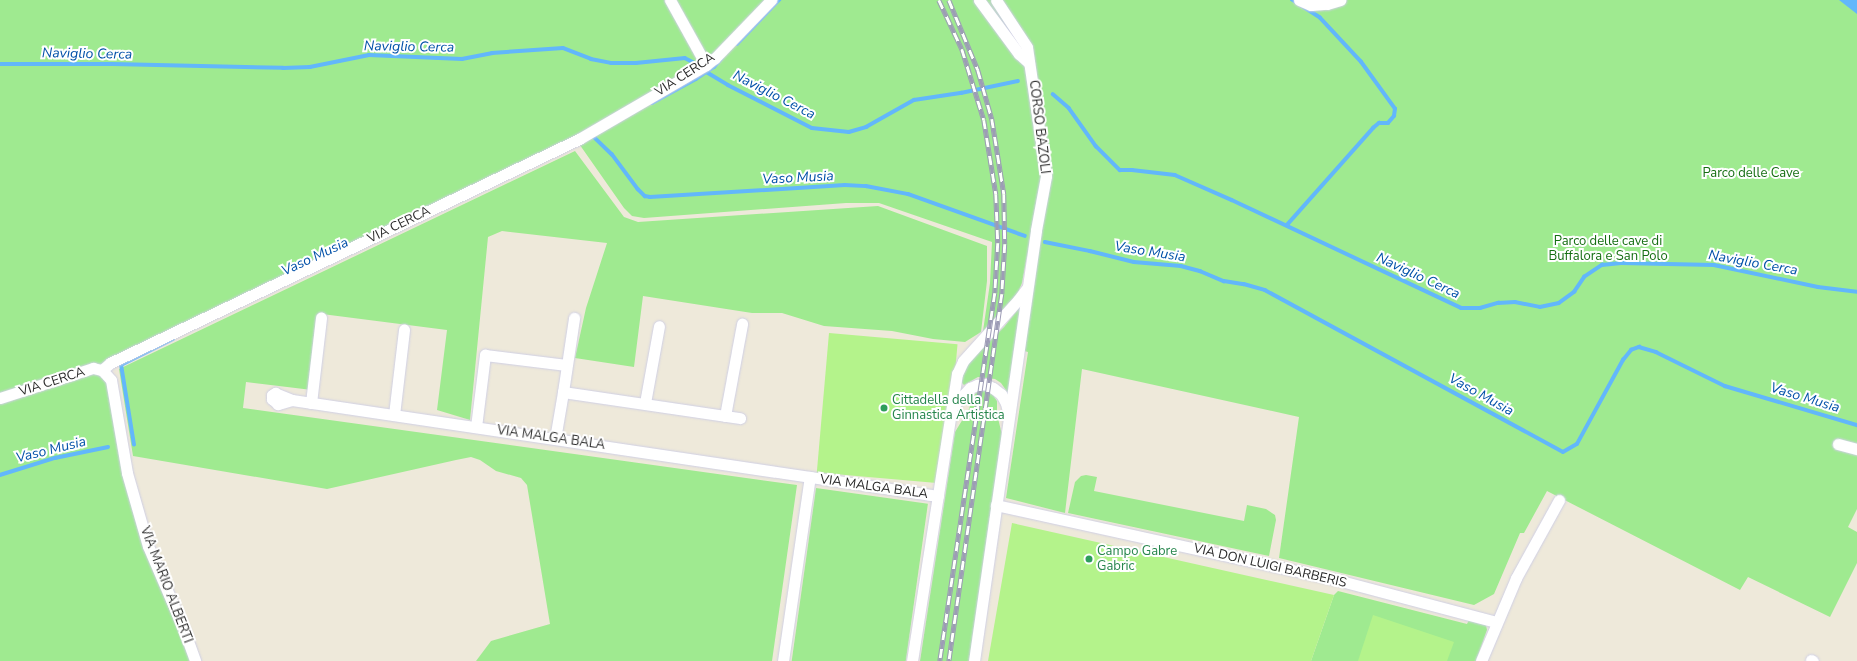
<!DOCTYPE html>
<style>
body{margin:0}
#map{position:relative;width:1857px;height:661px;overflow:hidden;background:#eee9da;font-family:"Nunito Sans",sans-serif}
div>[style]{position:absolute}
.green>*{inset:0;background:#9fea90;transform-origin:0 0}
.pitch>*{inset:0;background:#b4f38b;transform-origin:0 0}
.water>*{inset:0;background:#62b7fb}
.stream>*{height:3.5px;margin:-1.75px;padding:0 1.75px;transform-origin:1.75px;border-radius:1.75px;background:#62b7fb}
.roads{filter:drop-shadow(0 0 1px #cfcfe4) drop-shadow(0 0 1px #cfcfe4)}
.street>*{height:11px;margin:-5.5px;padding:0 5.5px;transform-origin:5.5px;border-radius:5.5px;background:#fff}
.rail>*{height:4.5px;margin-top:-2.25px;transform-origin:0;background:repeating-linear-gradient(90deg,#fff 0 9px,#9d9cb6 0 18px);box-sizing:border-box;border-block:1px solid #9d9cb6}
.dots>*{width:11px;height:11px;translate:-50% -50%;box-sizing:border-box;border:2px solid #fff;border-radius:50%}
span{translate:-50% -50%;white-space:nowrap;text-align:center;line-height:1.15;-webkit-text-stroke:4px #fff;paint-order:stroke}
.street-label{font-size:13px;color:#2a2a2a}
.park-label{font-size:13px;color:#156e12}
.leisure-label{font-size:13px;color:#27864d}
.left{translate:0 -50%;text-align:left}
.water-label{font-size:14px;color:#0050a8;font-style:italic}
</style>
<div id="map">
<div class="green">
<i style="clip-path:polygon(0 0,1857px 0,1857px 509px,1848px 527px,1857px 532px,1857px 563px,1830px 617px,1748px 577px,1740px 590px,1547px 491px,1524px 533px,1520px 533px,1494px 594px,1474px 605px,1279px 558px,1299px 417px,1082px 369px,1065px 513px,1006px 498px,1028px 352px,1024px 351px,1037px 260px,1027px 256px,1022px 283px,1017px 295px,983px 331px,990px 283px,992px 242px,879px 203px,846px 203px,644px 218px,632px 216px,624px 208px,575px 138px,105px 361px,124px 470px,192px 661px,0 661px)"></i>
<i style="clip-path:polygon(575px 151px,624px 217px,638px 222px,878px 206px,987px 246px,987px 281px,981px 332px,965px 342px,933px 339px,892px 331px,824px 326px,782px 313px,752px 313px,643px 296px,634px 367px,575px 358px,586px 308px,607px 243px,502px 231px,488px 237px,470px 420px,437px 410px,447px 330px,322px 314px,312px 390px,246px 382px,243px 408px,797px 485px,772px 661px,476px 661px,491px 641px,550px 624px,527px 485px,521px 478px,496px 471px,480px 460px,471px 457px,456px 460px,327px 489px,133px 456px,119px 369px)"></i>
<i style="clip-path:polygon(1023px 303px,1010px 396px,1001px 383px,995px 379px,978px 377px,964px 385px,962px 383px,962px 374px,969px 361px,1004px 327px)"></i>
<i style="clip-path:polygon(979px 390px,991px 392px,997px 401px,997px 414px,1003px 439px,971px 661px,920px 661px,955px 432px,969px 409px,973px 396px)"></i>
<i style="clip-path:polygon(1086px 475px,1097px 477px,1094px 491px,1244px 521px,1247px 505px,1266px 509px,1275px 515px,1276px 520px,1269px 556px,1068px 513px,1075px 482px,1081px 476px)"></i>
<i style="left:816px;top:488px;width:113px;height:175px;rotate:8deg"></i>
<i style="clip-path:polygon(1338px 591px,1467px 624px,1469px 620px,1486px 625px,1487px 630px,1476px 661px,1311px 661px,1334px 595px)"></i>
</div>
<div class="pitch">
<i style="left:829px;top:333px;width:129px;height:140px;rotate:5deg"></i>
<i style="clip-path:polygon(1012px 523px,1334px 595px,1311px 661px,988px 661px)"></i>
<i style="clip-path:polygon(1373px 615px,1454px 642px,1447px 661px,1358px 661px)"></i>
</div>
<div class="water">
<i style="clip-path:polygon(1839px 0,1857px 0,1857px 14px)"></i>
</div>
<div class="stream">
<i style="left:737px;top:44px;width:61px;rotate:-46.3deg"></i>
<i style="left:0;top:64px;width:113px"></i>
<i style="left:113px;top:64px;width:170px;rotate:1.3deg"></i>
<i style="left:283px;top:68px;width:27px;rotate:-2deg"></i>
<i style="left:310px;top:67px;width:60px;rotate:-11.5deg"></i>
<i style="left:369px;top:55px;width:93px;rotate:2.5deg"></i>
<i style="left:462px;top:59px;width:31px;rotate:-11deg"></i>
<i style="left:492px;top:53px;width:71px;rotate:-4deg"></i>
<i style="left:563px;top:48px;width:30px;rotate:21deg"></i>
<i style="left:591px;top:59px;width:20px;rotate:11deg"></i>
<i style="left:611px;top:63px;width:25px"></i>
<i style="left:636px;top:63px;width:49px;rotate:-5.8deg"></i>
<i style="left:685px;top:58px;width:11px;rotate:27deg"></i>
<i style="left:705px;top:71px;width:27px;rotate:31deg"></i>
<i style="left:728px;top:85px;width:94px;rotate:27.1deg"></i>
<i style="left:812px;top:128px;width:37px;rotate:6deg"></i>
<i style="left:849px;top:132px;width:18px;rotate:-16deg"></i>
<i style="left:866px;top:127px;width:55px;rotate:-29.4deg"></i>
<i style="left:914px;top:100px;width:48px;rotate:-8.5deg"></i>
<i style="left:961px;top:93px;width:58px;rotate:-11.9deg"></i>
<i style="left:1053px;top:94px;width:21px;rotate:41deg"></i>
<i style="left:1069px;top:108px;width:47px;rotate:54.6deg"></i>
<i style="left:1096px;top:146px;width:34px;rotate:45deg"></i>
<i style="left:1120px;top:170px;width:12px"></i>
<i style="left:1132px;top:170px;width:43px;rotate:6.6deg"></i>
<i style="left:1175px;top:175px;width:62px;rotate:23.7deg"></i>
<i style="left:1232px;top:200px;width:253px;rotate:25.2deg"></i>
<i style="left:1461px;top:308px;width:19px"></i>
<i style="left:1480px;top:308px;width:19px;rotate:-16deg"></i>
<i style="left:1498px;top:303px;width:17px;rotate:-3deg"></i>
<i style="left:1515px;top:302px;width:25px;rotate:11deg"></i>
<i style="left:1540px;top:307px;width:19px;rotate:-12deg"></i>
<i style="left:1559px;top:303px;width:19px;rotate:-36deg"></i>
<i style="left:1574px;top:292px;width:18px;rotate:-56deg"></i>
<i style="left:1584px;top:277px;width:22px;rotate:-34deg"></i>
<i style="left:1602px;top:265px;width:19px;rotate:-6deg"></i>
<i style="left:1621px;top:263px;width:93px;rotate:1.2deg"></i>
<i style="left:1714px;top:265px;width:106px;rotate:11.9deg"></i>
<i style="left:1818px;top:287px;width:39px;rotate:7deg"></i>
<i style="left:652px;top:103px;width:50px;rotate:-28.6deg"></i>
<i style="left:696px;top:79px;width:22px;rotate:-34deg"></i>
<i style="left:714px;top:67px;width:11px;rotate:-49deg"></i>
<i style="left:590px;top:136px;width:2px;rotate:-27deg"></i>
<i style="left:592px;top:135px;width:28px;rotate:44deg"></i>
<i style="left:612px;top:154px;width:44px;rotate:53.4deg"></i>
<i style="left:638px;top:189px;width:10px;rotate:45deg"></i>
<i style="left:645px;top:196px;width:5px;rotate:11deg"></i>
<i style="left:650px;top:197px;width:195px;rotate:-3.5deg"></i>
<i style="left:845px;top:185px;width:21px;rotate:3deg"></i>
<i style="left:866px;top:186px;width:43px;rotate:10.8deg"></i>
<i style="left:908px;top:194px;width:124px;rotate:19.7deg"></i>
<i style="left:1287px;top:225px;width:130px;rotate:-48.4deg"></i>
<i style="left:1373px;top:128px;width:8px;rotate:-40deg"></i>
<i style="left:1379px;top:123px;width:9px"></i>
<i style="left:1388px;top:123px;width:9px;rotate:-49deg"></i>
<i style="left:1394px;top:116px;width:7px;rotate:-82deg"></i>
<i style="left:1395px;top:109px;width:58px;rotate:-125.9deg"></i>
<i style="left:1361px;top:62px;width:60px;rotate:-133deg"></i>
<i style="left:1320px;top:18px;width:33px;rotate:-147deg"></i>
<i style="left:1045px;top:242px;width:46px;rotate:11.3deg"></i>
<i style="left:1090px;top:251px;width:45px;rotate:14deg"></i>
<i style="left:1134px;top:262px;width:47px;rotate:4.9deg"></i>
<i style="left:1181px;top:266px;width:20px;rotate:15deg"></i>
<i style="left:1200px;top:271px;width:26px;rotate:23deg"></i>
<i style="left:1224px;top:281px;width:20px;rotate:9deg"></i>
<i style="left:1244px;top:284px;width:22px;rotate:16deg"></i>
<i style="left:1265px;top:290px;width:339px;rotate:28.5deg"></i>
<i style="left:1563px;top:452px;width:16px;rotate:-30deg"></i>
<i style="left:1577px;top:444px;width:96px;rotate:-61.3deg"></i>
<i style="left:1623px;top:360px;width:13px;rotate:-51deg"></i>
<i style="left:1631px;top:350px;width:9px;rotate:-21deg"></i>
<i style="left:1639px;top:347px;width:18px;rotate:16deg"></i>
<i style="left:1656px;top:352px;width:77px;rotate:26.2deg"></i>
<i style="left:1725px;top:386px;width:138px;rotate:16.5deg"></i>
<i style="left:134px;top:445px;width:81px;rotate:-99.2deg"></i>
<i style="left:121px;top:365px;width:58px;rotate:-26.6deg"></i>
<i style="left:0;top:475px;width:58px;rotate:-17.2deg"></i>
<i style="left:55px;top:458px;width:54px;rotate:-11.7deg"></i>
</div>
<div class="roads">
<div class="street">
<i style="left:670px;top:0;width:74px;rotate:61deg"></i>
<i style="left:979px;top:0;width:67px;rotate:53.5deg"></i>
<i style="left:1019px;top:54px;width:13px;rotate:42deg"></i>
<i style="left:1299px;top:0;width:13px;rotate:23deg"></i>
<i style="left:1311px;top:5px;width:16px;rotate:-4deg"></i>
<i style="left:1327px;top:4px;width:14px;rotate:-17deg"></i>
<i style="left:102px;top:370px;width:13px;rotate:48deg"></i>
<i style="left:111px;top:380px;width:94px;rotate:80.2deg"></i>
<i style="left:127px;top:473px;width:76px;rotate:74deg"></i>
<i style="left:148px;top:546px;width:91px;rotate:66.8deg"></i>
<i style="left:184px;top:630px;width:33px;rotate:70deg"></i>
<i style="left:563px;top:392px;width:75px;rotate:-81.5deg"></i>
<i style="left:0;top:398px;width:98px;rotate:-17.9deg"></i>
<i style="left:93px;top:368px;width:9px;rotate:13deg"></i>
<i style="left:102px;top:370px;width:11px;rotate:-41deg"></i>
<i style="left:110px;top:363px;width:520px;rotate:-25.53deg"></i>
<i style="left:579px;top:139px;width:147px;rotate:-30.2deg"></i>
<i style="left:706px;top:65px;width:11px;rotate:-38deg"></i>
<i style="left:715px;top:58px;width:81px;rotate:-46deg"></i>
<i style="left:292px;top:400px;width:15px;rotate:164deg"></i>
<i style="left:278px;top:404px;width:8px;rotate:-140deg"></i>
<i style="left:272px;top:399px;width:4px;rotate:-90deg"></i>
<i style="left:272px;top:395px;width:4px;rotate:-34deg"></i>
<i style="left:275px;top:393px;width:18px;rotate:22deg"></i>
<i style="left:292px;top:400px;width:653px;rotate:8.45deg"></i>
<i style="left:311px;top:403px;width:86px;rotate:-83.3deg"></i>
<i style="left:645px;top:403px;width:78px;rotate:-79.7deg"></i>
<i style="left:953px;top:406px;width:25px;rotate:-47deg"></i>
<i style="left:970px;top:388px;width:8px;rotate:-23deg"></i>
<i style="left:977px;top:385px;width:8px;rotate:-7deg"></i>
<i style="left:985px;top:384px;width:9px;rotate:27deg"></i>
<i style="left:993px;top:388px;width:10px;rotate:37deg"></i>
<i style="left:1001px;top:394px;width:10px;rotate:61deg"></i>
<i style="left:1006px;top:403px;width:9px;rotate:77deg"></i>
<i style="left:394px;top:415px;width:86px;rotate:-83.3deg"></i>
<i style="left:725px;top:416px;width:94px;rotate:-79.5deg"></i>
<i style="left:476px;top:427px;width:73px;rotate:-82.9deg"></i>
<i style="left:485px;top:355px;width:82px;rotate:7deg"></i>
<i style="left:555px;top:439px;width:48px;rotate:-80.3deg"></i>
<i style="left:563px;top:392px;width:179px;rotate:8.4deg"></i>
<i style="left:1838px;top:444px;width:20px;rotate:15deg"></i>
<i style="left:996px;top:505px;width:353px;rotate:12.4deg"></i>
<i style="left:1341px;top:581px;width:160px;rotate:14.8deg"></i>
<i style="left:1811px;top:660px;width:2px;rotate:27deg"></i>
<i style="left:783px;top:661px;width:186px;rotate:-81.7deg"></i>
<i style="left:912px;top:661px;width:291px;rotate:-81.1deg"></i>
<i style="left:957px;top:374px;width:14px;rotate:-65deg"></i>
<i style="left:963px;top:361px;width:82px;rotate:-48deg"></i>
<i style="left:1018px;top:300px;width:15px;rotate:-53deg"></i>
<i style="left:974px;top:661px;width:435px;rotate:-81.8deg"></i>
<i style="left:1036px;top:230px;width:55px;rotate:-79.5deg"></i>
<i style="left:1046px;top:176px;width:130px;rotate:-98.4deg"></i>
<i style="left:1027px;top:47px;width:56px;rotate:-123.4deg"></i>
<i style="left:1481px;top:661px;width:90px;rotate:-67.1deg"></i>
<i style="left:1516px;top:578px;width:89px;rotate:-61.1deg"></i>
</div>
</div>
<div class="rail">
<i style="left:939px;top:0;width:54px;rotate:64.9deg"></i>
<i style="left:962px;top:49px;width:74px;rotate:72.8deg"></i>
<i style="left:984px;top:120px;width:75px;rotate:80.8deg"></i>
<i style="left:996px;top:194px;width:49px;rotate:87.7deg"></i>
<i style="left:998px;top:243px;width:50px;rotate:93.4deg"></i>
<i style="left:995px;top:293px;width:372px;rotate:98.5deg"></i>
<i style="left:949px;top:0;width:76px;rotate:67.5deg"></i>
<i style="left:978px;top:70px;width:51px;rotate:74.1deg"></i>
<i style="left:992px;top:119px;width:76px;rotate:80.9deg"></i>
<i style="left:1004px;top:194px;width:50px;rotate:88.9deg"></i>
<i style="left:1005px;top:244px;width:50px;rotate:93.4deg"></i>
<i style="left:1002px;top:294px;width:371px;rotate:98.2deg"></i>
</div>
<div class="dots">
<i style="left:884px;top:408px;background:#2e9e5b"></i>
<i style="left:1089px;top:559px;background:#2e9e5b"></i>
</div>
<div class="street-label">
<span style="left:685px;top:75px;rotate:-33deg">VIA CERCA</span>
<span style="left:1039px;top:127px;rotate:83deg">CORSO BAZOLI</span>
<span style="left:399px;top:225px;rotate:-26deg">VIA CERCA</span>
<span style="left:52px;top:382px;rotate:-18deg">VIA CERCA</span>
<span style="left:551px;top:438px;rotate:8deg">VIA MALGA BALA</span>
<span style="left:874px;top:487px;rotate:8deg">VIA MALGA BALA</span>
<span style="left:1270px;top:566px;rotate:13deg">VIA DON LUIGI BARBERIS</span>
<span style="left:166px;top:585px;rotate:69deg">VIA MARIO ALBERTI</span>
</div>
<div class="park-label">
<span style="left:1751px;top:173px">Parco delle Cave</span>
<span style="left:1608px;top:249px">Parco delle cave di<br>Buffalora e San Polo</span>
</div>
<div class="leisure-label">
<span class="left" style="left:892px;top:408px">Cittadella della<br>Ginnastica Artistica</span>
<span class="left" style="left:1097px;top:559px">Campo Gabre<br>Gabric</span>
</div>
<div class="water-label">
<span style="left:409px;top:47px;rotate:1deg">Naviglio Cerca</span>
<span style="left:87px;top:54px;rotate:1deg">Naviglio Cerca</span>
<span style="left:774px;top:95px;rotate:27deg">Naviglio Cerca</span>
<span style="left:798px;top:178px;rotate:-3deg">Vaso Musia</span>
<span style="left:1150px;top:252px;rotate:9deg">Vaso Musia</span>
<span style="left:315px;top:257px;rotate:-25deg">Vaso Musia</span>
<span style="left:1753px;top:263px;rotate:10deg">Naviglio Cerca</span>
<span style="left:1418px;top:276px;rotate:25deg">Naviglio Cerca</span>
<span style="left:1481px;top:395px;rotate:29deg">Vaso Musia</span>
<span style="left:1805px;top:398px;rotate:17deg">Vaso Musia</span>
<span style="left:51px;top:450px;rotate:-14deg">Vaso Musia</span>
</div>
</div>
